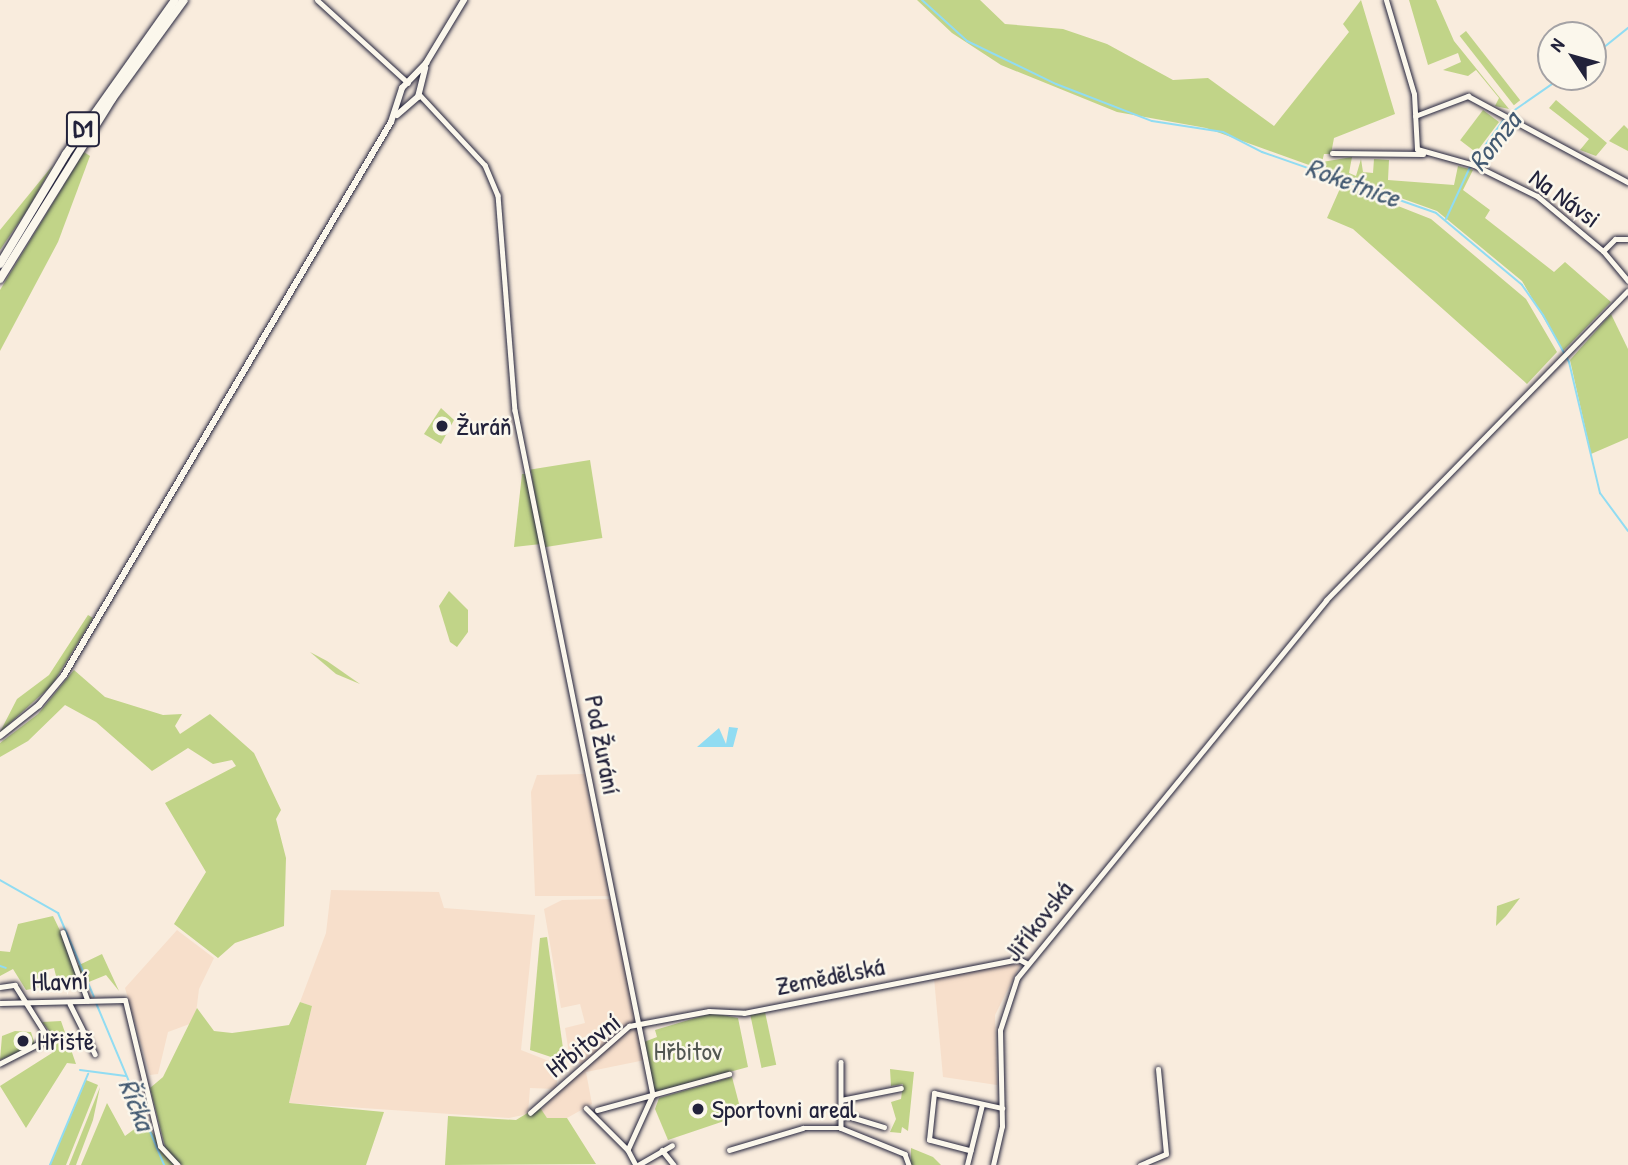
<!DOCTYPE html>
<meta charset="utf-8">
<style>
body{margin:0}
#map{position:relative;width:1628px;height:1165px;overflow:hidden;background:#f9ecdd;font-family:"Patrick Hand",sans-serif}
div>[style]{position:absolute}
.built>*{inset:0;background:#f7dfcb}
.green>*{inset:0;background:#c1d488;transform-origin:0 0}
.water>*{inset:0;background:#91dcf2}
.stream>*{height:2px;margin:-1px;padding:0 1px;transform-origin:1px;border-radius:1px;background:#91dcf2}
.roads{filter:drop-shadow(0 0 2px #22223b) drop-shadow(0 0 2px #22223b)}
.minor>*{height:4.5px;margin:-2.25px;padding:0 2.25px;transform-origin:2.25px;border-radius:2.25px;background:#fbf7ec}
.tertiary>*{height:5px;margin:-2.5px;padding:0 2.5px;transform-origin:2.5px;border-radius:2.5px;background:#fbf7ec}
.secondary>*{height:6px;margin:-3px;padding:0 3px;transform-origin:3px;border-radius:3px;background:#fbf7ec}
.motorway>*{height:8px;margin:-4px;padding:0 4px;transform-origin:4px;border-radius:4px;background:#fbf7ec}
.dots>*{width:19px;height:19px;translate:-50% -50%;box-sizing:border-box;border:4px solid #fbf7ec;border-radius:50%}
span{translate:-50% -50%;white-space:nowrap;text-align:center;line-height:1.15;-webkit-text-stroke:5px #fbf7ec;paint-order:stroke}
.shield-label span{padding:2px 5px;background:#fbf7ec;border:2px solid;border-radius:5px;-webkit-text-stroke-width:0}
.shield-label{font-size:24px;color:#22223b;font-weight:700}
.street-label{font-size:26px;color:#22223b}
.poi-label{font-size:26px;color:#22223b}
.left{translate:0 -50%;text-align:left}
.park-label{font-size:26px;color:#525752}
.water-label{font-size:28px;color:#435a72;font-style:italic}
.north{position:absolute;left:1537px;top:21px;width:70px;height:70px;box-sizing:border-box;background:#fbf7ec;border:2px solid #a4a2a5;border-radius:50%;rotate:306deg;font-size:19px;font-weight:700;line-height:28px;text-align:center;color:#22223b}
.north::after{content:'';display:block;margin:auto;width:24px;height:32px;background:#22223b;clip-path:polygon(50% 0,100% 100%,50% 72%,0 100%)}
</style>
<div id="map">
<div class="built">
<i style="clip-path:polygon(584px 774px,609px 896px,535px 896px,531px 792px,537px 775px)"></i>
<i style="clip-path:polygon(331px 890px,439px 892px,444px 908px,535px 915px,521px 1050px,559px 1065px,556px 1089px,530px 1088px,528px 1114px,509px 1118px,289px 1103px,312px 1006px,300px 1002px,326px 933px)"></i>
<i style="clip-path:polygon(611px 899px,645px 1060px,586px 1072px,592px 1104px,567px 1118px,547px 1118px,540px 1110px,587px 1066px,570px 1060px,565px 1028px,585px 1023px,580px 1004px,561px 1008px,544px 909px,562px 900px)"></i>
<i style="clip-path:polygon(177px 930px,214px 958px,199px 989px,195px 1022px,168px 1032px,158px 1074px,150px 1075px,125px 988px)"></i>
<i style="clip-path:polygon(1022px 961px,995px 1015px,997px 1085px,943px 1077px,934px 978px)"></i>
</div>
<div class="green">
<i style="clip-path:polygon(917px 0,980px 0,1005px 24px,1063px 29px,1107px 44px,1173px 80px,1208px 78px,1274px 126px,1349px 32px,1343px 24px,1361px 0,1395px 114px,1334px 138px,1331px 154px,1324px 154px,1322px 162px,1352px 157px,1349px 173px,1356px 176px,1361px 159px,1363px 172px,1373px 173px,1374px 159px,1389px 160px,1388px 180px,1454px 185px,1458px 166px,1473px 170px,1463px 190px,1490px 210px,1485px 218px,1554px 272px,1565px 262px,1611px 302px,1563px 351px,1522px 281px,1437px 211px,1206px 128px,1117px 112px,1001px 65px,952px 33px)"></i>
<i style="clip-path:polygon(1409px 0,1436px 0,1454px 41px,1509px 109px,1495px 106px,1499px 98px,1476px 70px,1468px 76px,1443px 70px,1461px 62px,1458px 53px,1428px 65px)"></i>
<i style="left:1466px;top:31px;width:88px;height:8px;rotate:52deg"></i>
<i style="clip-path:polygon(1556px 100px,1607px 143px,1596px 156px,1580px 150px,1589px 139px,1549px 108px)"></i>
<i style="left:1483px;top:110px;width:20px;height:38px;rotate:37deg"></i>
<i style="clip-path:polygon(1624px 125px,1628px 129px,1628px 151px,1609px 141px)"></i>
<i style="clip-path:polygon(84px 152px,90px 156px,58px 242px,0 351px,0 290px)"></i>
<i style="clip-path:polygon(53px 165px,28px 209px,0 250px,0 230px)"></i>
<i style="clip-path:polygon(1342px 184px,1431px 219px,1526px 299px,1557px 352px,1527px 384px,1353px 229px,1327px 218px)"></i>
<i style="clip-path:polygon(1611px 314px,1628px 349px,1628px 438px,1591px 454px,1570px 360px)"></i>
<i style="clip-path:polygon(441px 408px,454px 420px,441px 444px,424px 434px)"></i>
<i style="left:590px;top:460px;width:79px;height:60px;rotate:81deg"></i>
<i style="clip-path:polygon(522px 474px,527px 474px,541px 544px,514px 547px)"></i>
<i style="clip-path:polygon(449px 591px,468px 610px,468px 632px,457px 647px,450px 642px,439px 606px)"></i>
<i style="clip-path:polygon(88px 615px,93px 618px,52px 685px,0 732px,17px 699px,49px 675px)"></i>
<i style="clip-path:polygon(310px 652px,327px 661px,360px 684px,336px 674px)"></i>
<i style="clip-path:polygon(74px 670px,105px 697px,163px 715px,182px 714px,175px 726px,180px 734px,210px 714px,254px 753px,281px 810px,276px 819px,286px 858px,284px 926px,235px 943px,218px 958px,174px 924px,206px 872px,165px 803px,236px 766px,232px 760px,213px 764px,188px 748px,152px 771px,96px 722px,65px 705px,28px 741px,0 757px,0 743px,38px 714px)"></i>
<i style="clip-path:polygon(1520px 898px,1506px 916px,1496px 926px,1497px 906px)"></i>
<i style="clip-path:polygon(53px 916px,77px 966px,102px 954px,119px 991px,106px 975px,74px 988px,70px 977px,57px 980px,54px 968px,42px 971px,43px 987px,26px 990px,13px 969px,0 976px,0 951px,10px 952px,18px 924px)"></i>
<i style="clip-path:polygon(547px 937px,564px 1055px,551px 1057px,530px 1050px,540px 938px)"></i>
<i style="clip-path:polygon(300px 1002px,312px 1006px,289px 1103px,384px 1112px,366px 1165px,182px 1165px,167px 1154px,150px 1088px,163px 1077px,197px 1008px,214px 1031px,232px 1033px,289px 1025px)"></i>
<i style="left:765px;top:1012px;width:54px;height:15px;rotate:78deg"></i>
<i style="clip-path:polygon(712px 1013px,738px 1018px,748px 1067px,655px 1092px,644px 1042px,657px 1037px,655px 1030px)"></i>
<i style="clip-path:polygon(61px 1021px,76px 1064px,67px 1063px,26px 1128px,0 1086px,52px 1053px,49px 1047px,59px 1043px,42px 1022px)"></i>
<i style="clip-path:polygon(15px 1031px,31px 1032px,35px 1045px,0 1060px,2px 1036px)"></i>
<i style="clip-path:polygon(890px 1069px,914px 1072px,908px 1131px,902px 1127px,901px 1133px,890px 1132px,896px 1119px,891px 1102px,901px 1099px,903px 1084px,891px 1086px)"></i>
<i style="clip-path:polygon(732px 1077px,742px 1115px,668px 1140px,655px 1109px,659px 1098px)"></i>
<i style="clip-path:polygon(86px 1080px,98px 1085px,66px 1165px,50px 1165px)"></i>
<i style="clip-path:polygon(100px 1087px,93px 1120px,76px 1165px,69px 1165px)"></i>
<i style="clip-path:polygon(107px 1103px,125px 1136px,144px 1122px,178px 1165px,81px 1165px)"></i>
<i style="clip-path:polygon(539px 1106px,547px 1118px,567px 1118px,596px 1164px,445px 1165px,448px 1116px,516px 1120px)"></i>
<i style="clip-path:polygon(911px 1148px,933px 1157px,941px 1165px,911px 1165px)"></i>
</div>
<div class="water">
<i style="clip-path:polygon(729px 727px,738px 728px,733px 747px,697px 747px,719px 728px,726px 744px)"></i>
</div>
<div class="stream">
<i style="left:922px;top:0;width:61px;rotate:42.3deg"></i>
<i style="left:967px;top:41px;width:99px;rotate:25.8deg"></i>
<i style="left:1056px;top:84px;width:103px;rotate:21.1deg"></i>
<i style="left:1152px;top:121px;width:72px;rotate:8.8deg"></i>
<i style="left:1223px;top:132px;width:44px;rotate:27.1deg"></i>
<i style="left:1262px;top:152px;width:184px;rotate:19.3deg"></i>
<i style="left:1436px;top:213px;width:112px;rotate:39.9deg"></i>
<i style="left:1522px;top:285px;width:37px;rotate:55deg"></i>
<i style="left:1543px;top:315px;width:54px;rotate:61deg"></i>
<i style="left:1569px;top:362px;width:135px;rotate:76.7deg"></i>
<i style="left:1600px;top:493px;width:47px;rotate:53.6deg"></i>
<i style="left:1593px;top:56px;width:45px;rotate:-38.7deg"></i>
<i style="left:1509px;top:114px;width:65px;rotate:-34.9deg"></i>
<i style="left:1473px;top:162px;width:54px;rotate:-54deg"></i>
<i style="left:1446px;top:219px;width:57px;rotate:-65.2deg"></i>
<i style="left:0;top:880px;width:67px;rotate:29.6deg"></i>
<i style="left:58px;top:913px;width:91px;rotate:66.8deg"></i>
<i style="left:0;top:966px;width:6px;rotate:18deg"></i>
<i style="left:96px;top:1003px;width:176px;rotate:67.2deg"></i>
<i style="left:80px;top:1070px;width:46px;rotate:7.4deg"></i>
<i style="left:50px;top:1165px;width:99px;rotate:-67.3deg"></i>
</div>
<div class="roads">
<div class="minor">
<i style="left:419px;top:94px;width:97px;rotate:47.1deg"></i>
<i style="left:485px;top:165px;width:33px;rotate:67deg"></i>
<i style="left:498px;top:195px;width:216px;rotate:85.5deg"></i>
<i style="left:515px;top:410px;width:699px;rotate:78.61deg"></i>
<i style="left:653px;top:1095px;width:60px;rotate:114.4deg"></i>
<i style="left:628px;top:1150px;width:17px;rotate:62deg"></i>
<i style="left:1415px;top:116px;width:57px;rotate:-20.7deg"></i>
<i style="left:1468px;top:96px;width:182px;rotate:28.3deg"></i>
<i style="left:1332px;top:153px;width:91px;rotate:0.6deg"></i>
<i style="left:63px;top:932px;width:73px;rotate:70.1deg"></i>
<i style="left:0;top:987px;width:15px;rotate:-8deg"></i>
<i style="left:15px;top:985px;width:64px;rotate:57.8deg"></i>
<i style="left:49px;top:1039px;width:55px;rotate:153deg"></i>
<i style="left:70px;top:1004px;width:56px;rotate:63.4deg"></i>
<i style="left:841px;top:1062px;width:66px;rotate:90deg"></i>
<i style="left:841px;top:1100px;width:61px;rotate:-11.3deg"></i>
<i style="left:586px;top:1108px;width:59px;rotate:45deg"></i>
<i style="left:597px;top:1110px;width:137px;rotate:-15.3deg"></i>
<i style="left:530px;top:1113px;width:132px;rotate:-41.3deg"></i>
<i style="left:629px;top:1026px;width:81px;rotate:-10.6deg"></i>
<i style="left:709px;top:1011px;width:35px;rotate:3deg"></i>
<i style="left:744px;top:1013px;width:280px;rotate:-11.1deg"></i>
<i style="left:1019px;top:959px;width:10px;rotate:29deg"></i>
<i style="left:841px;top:1114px;width:45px;rotate:16.8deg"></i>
<i style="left:662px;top:1150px;width:19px;rotate:51deg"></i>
<i style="left:729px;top:1150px;width:77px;rotate:-16.6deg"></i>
<i style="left:803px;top:1128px;width:38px"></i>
<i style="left:841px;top:1128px;width:69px;rotate:22.1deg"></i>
<i style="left:905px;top:1154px;width:12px;rotate:70deg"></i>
<i style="left:971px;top:1151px;width:43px;rotate:-165.3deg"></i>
<i style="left:929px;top:1140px;width:47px;rotate:-83.9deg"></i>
<i style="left:934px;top:1093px;width:70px;rotate:12.4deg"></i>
<i style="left:638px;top:1165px;width:39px;rotate:-30deg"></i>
<i style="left:967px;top:1165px;width:62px;rotate:-76deg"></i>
<i style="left:1140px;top:1165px;width:28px;rotate:-23deg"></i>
<i style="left:1166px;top:1154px;width:85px;rotate:-95.4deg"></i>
</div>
<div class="tertiary">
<i style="left:317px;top:0;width:123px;rotate:42.4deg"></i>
<i style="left:1386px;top:0;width:98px;rotate:73.4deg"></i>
<i style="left:1414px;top:94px;width:55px;rotate:86.9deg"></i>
<i style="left:1417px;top:149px;width:59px;rotate:15.7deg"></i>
<i style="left:1474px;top:165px;width:70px;rotate:26.2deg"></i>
<i style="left:1537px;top:196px;width:86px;rotate:39.8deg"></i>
<i style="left:1603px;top:251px;width:39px;rotate:50deg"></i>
<i style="left:1603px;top:251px;width:17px;rotate:-45deg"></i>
<i style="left:1615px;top:239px;width:13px"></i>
<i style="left:0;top:1003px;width:125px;rotate:-1.4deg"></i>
<i style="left:125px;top:1000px;width:150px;rotate:76.5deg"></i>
<i style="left:160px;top:1146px;width:26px;rotate:47deg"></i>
<i style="left:993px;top:1165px;width:40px;rotate:-77deg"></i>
<i style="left:1002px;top:1126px;width:96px;rotate:-91.2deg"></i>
<i style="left:1000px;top:1030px;width:55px;rotate:-71.9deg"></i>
<i style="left:1017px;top:978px;width:488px;rotate:-50.7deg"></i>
<i style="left:1326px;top:600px;width:432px;rotate:-45.7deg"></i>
</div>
<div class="secondary">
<i style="left:397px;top:115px;width:28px;rotate:-41deg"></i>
<i style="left:418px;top:97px;width:30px;rotate:-76deg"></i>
<i style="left:0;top:736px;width:50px;rotate:-38.5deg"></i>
<i style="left:39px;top:705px;width:39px;rotate:-50deg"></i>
<i style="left:64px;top:675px;width:642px;rotate:-59.4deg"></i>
<i style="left:391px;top:122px;width:36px;rotate:-72deg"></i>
<i style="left:402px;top:88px;width:35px;rotate:-46deg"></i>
<i style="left:426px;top:63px;width:74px;rotate:-58.9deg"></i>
</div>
<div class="motorway">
<i style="left:0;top:264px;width:128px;rotate:-59deg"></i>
<i style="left:66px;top:154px;width:189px;rotate:-54.7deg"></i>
<i style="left:0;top:279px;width:212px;rotate:-58.1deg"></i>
<i style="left:112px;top:99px;width:122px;rotate:-54deg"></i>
</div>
</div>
<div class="dots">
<i style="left:442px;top:426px;background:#22223b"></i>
<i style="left:23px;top:1041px;background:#22223b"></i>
<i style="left:698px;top:1109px;background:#22223b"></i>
</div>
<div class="shield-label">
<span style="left:83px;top:129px">D1</span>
</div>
<div class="street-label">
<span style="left:1565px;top:198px;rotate:36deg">Na Návsi</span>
<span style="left:603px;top:745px;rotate:79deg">Pod Žurání</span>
<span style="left:1038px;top:921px;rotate:-52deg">Jiříkovská</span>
<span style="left:830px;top:976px;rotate:-11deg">Zemědělská</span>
<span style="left:60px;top:981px;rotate:-2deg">Hlavní</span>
<span style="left:583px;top:1045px;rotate:-38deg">Hřbitovní</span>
</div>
<div class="poi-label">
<span class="left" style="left:456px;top:426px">Žuráň</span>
<span class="left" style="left:37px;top:1041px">Hřiště</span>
<span class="left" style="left:712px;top:1109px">Sportovni areal</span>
</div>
<div class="park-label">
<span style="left:688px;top:1051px">Hřbitov</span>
</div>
<div class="water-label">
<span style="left:1494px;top:141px;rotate:-52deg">Romza</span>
<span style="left:1353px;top:182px;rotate:20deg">Roketnice</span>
<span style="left:137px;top:1104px;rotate:68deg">Říčka</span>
</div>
<div class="north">N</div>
</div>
